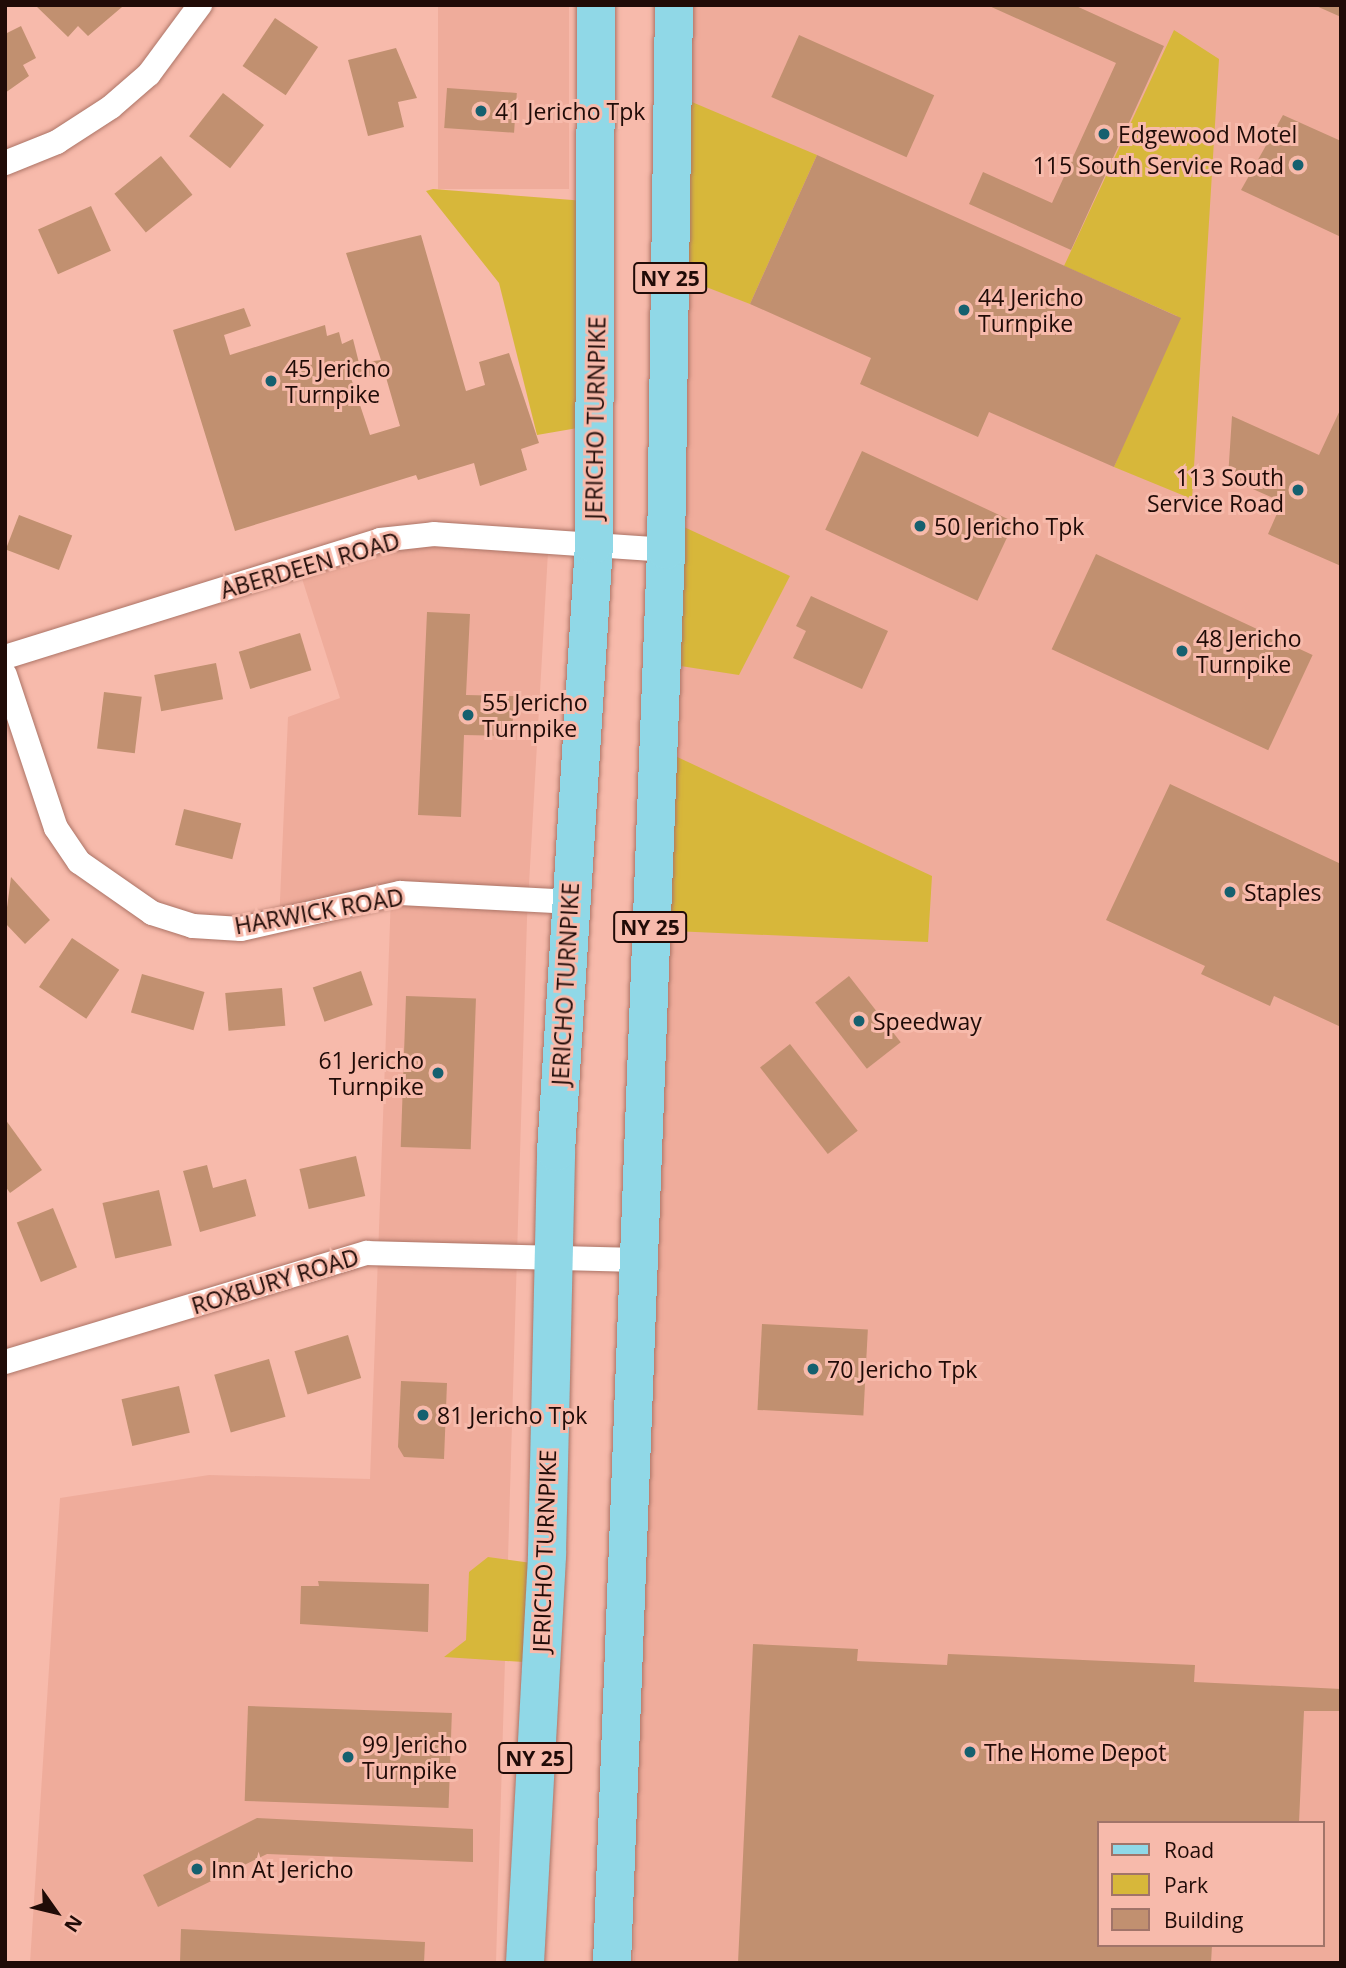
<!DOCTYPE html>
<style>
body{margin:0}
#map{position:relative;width:1346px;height:1968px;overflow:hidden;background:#f7baab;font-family:"Open Sans",sans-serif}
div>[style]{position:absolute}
.built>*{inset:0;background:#efac9b;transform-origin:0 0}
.green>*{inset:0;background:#d7b73a}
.building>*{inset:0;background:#c19070;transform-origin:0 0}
.roads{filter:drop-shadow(0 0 2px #ac7466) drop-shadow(0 0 2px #ac7466)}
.street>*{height:24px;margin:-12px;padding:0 12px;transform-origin:12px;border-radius:12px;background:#fff}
.primary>*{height:38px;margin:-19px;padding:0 19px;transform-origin:19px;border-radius:19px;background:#90d8e7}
.dots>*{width:19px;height:19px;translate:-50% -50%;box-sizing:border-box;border:4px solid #f7baab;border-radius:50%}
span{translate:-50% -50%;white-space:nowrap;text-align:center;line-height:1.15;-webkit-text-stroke:6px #f7baab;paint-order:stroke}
.shield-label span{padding:2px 5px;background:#f7baab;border:2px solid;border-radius:5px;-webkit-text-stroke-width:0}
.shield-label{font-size:21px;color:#200b07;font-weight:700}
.poi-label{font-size:23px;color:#200b07}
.left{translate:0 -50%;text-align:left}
.right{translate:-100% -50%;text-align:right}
.street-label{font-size:23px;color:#200b07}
.frame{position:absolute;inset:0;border:7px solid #200b07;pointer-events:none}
.legend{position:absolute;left:1097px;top:1821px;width:228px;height:126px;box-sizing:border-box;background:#f7baab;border:2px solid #a17469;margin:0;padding:9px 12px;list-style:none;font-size:21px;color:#200b07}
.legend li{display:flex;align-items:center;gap:14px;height:35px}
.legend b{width:35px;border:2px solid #a17469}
.north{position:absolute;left:21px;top:1877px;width:70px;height:70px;-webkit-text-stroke:5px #f7baab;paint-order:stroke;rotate:124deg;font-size:19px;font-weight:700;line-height:28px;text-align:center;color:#200b07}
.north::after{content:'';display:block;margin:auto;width:24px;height:32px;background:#200b07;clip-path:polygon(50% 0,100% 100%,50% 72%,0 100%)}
</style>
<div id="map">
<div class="built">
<i style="left:438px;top:5px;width:131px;height:184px"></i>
<i style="clip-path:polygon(evenodd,659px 5px,1341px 5px,1341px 1963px,634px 1963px,659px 5px,1099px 1823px,1323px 1823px,1323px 1945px,1099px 1945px,1099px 1823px)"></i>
<i style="clip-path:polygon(447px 540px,548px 552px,527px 919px,496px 1963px,30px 1963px,60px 1498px,209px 1475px,370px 1479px,391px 895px,279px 923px,288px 717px,340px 698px,298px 566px)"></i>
</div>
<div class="green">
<i style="clip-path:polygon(1174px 30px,1219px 59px,1192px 499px,1114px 467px,1177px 316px,1064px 266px)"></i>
<i style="clip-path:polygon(673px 94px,817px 155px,750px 304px,670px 273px)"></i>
<i style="clip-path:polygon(433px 189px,598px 202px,595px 425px,537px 435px,499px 283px,426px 191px)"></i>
<i style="clip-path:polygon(671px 521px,790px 576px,739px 675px,661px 663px)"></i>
<i style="clip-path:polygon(658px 748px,932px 876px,928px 942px,650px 930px)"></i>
<i style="clip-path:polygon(488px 1557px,546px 1565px,540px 1663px,444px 1657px,466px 1640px,469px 1572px)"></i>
</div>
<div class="building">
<i style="clip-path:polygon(35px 5px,120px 5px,122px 7px,88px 36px,78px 26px,68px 37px)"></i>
<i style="clip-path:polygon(987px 5px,1074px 5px,1164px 46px,1071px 250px,969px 204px,983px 172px,1052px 203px,1116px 63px)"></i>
<i style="clip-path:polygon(1314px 5px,1341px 5px,1341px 17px)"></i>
<i style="left:275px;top:18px;width:52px;height:58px;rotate:34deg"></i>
<i style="clip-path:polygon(21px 26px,36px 58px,23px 65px,29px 76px,5px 93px,5px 34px)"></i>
<i style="left:799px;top:35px;width:148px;height:68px;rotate:24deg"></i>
<i style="clip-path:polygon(396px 48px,417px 98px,398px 102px,404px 127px,368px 136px,348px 60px)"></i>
<i style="left:447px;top:88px;width:70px;height:40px;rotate:4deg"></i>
<i style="left:223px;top:93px;width:52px;height:55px;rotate:38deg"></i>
<i style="clip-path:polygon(1283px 115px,1341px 141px,1341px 237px,1241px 190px)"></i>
<i style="clip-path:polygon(817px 155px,1181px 318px,1114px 467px,989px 412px,978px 437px,860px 384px,871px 358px,750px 304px)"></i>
<i style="left:161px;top:156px;width:50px;height:60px;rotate:51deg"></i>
<i style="left:91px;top:206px;width:49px;height:58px;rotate:66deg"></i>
<i style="clip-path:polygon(evenodd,421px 235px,466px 391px,485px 385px,479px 362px,509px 353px,539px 443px,521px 449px,527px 470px,480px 486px,474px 463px,418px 480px,416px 475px,235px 531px,173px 330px,244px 308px,251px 326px,224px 335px,230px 355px,325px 325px,327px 336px,339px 332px,342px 344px,353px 339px,359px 363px,381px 360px,346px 253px,421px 235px,385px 374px,400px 426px,370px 435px,351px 378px,385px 374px)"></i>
<i style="clip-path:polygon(1341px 408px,1341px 566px,1268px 534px,1282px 502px,1228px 478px,1232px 416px,1319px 455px)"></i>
<i style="left:862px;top:451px;width:168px;height:87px;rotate:25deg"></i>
<i style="left:19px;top:515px;width:57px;height:37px;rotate:21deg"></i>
<i style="left:1096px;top:554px;width:239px;height:105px;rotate:25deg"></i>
<i style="clip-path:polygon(811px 596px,888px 631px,862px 689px,793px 658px,806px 631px,796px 626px)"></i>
<i style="clip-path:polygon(427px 612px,470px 614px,466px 695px,514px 696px,512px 736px,464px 735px,461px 817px,418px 815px)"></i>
<i style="left:300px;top:633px;width:39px;height:64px;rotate:73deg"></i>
<i style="left:216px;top:663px;width:37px;height:63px;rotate:79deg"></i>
<i style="left:104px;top:692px;width:38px;height:57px;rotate:7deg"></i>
<i style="clip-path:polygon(1170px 784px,1341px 864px,1341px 1027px,1274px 996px,1270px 1006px,1201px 974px,1205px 966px,1106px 920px)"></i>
<i style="left:184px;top:809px;width:59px;height:37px;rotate:14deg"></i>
<i style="clip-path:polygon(11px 877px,50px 920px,25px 944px,5px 923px)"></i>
<i style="left:72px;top:938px;width:57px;height:59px;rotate:34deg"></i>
<i style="left:361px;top:971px;width:36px;height:51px;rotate:71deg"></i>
<i style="left:142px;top:974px;width:65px;height:40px;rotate:16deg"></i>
<i style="left:849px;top:976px;width:84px;height:43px;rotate:52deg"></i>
<i style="left:282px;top:988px;width:38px;height:57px;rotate:85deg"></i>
<i style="left:406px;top:996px;width:70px;height:151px;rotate:2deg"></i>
<i style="left:790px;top:1044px;width:110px;height:38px;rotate:52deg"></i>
<i style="clip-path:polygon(5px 1119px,42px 1170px,10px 1193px,5px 1186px)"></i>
<i style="left:356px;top:1156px;width:41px;height:58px;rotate:77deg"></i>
<i style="clip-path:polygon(207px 1165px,213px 1188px,246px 1179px,256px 1216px,200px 1232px,183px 1171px)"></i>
<i style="left:159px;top:1190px;width:57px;height:58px;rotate:77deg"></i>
<i style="left:53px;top:1208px;width:64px;height:39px;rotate:68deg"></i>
<i style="left:762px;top:1324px;width:106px;height:86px;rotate:3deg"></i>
<i style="left:348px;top:1335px;width:45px;height:56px;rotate:73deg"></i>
<i style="left:269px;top:1359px;width:60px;height:57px;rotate:74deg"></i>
<i style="clip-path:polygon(401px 1381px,447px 1383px,444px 1459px,404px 1457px,398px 1447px)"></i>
<i style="left:179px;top:1386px;width:48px;height:59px;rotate:77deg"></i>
<i style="clip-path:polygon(318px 1581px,429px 1584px,428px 1632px,300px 1624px,301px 1586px,319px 1586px)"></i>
<i style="clip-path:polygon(753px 1644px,858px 1649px,857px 1661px,947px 1665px,948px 1654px,1195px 1665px,1194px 1682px,1341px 1689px,1341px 1711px,1304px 1711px,1299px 1823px,1099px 1823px,1099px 1945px,1212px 1945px,1211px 1963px,738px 1963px)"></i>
<i style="left:248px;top:1706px;width:204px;height:95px;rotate:2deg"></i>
<i style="clip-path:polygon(257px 1818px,473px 1829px,473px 1862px,267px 1854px,158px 1907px,143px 1875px)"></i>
<i style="clip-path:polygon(181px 1929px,425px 1942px,424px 1963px,180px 1963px)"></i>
</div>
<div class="roads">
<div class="street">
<i style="left:5px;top:163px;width:56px;rotate:-22deg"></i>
<i style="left:57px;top:142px;width:64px;rotate:-32.9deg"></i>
<i style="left:111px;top:107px;width:50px;rotate:-41deg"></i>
<i style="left:149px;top:74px;width:86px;rotate:-53.5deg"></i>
<i style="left:5px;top:657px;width:393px;rotate:-17.3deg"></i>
<i style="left:380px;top:540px;width:54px;rotate:-6.3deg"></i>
<i style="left:434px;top:534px;width:233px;rotate:3.9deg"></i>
<i style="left:5px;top:675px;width:161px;rotate:71.6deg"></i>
<i style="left:56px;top:828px;width:41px;rotate:55.9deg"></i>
<i style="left:79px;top:862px;width:89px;rotate:34.9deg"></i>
<i style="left:152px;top:913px;width:43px;rotate:17.6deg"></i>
<i style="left:193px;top:926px;width:48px;rotate:3.6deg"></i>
<i style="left:241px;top:929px;width:163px;rotate:-12.8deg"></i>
<i style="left:400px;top:893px;width:169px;rotate:3deg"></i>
<i style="left:5px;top:1362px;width:378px;rotate:-16.8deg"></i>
<i style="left:367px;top:1253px;width:269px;rotate:1.5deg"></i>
</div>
<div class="primary">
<i style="left:525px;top:1963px;width:410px;rotate:-86.9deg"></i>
<i style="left:547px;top:1554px;width:402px;rotate:-88.7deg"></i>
<i style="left:556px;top:1152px;width:609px;rotate:-86.42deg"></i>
<i style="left:594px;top:544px;width:539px;rotate:-89.79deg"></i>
<i style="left:612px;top:1963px;width:1414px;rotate:-87.81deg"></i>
<i style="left:666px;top:550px;width:545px;rotate:-89.16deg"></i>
</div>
</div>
<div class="dots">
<i style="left:481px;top:111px;background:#16606f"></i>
<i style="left:1104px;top:134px;background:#16606f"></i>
<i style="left:1298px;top:165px;background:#16606f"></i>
<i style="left:964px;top:310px;background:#16606f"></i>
<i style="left:271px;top:381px;background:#16606f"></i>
<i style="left:1298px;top:490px;background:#16606f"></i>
<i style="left:920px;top:526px;background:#16606f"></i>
<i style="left:1182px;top:651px;background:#16606f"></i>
<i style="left:468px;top:715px;background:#16606f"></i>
<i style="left:1230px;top:892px;background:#16606f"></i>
<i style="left:859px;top:1021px;background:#16606f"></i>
<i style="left:438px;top:1073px;background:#16606f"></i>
<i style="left:813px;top:1369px;background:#16606f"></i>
<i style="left:423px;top:1415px;background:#16606f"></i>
<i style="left:970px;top:1752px;background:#16606f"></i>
<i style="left:348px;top:1757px;background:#16606f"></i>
<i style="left:197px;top:1869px;background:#16606f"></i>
</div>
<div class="shield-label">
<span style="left:670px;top:278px">NY 25</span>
<span style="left:650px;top:927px">NY 25</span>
<span style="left:535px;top:1758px">NY 25</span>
</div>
<div class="poi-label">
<span class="left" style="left:495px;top:111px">41 Jericho Tpk</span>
<span class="left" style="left:1118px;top:134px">Edgewood Motel</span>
<span class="right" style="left:1284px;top:165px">115 South Service Road</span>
<span class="left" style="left:978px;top:310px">44 Jericho<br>Turnpike</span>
<span class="left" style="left:285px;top:381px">45 Jericho<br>Turnpike</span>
<span class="right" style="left:1284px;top:490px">113 South<br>Service Road</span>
<span class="left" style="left:934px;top:526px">50 Jericho Tpk</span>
<span class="left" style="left:1196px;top:651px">48 Jericho<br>Turnpike</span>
<span class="left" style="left:482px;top:715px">55 Jericho<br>Turnpike</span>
<span class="left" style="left:1244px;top:892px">Staples</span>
<span class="left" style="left:873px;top:1021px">Speedway</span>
<span class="right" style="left:424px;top:1073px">61 Jericho<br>Turnpike</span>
<span class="left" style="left:827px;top:1369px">70 Jericho Tpk</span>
<span class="left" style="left:437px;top:1415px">81 Jericho Tpk</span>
<span class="left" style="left:362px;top:1757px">99 Jericho<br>Turnpike</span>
<span class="left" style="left:984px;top:1752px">The Home Depot</span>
<span class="left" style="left:211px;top:1869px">Inn At Jericho</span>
</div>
<div class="street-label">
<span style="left:595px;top:418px;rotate:-89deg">JERICHO TURNPIKE</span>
<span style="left:310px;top:565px;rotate:-16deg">ABERDEEN ROAD</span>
<span style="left:319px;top:911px;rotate:-10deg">HARWICK ROAD</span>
<span style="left:565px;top:984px;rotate:-87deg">JERICHO TURNPIKE</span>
<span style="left:275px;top:1281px;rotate:-17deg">ROXBURY ROAD</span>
<span style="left:544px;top:1551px;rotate:-88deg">JERICHO TURNPIKE</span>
</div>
<div class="frame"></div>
<ul class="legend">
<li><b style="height:9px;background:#90d8e7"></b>Road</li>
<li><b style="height:19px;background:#d7b73a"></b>Park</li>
<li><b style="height:19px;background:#c19070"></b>Building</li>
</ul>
<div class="north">N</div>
</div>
